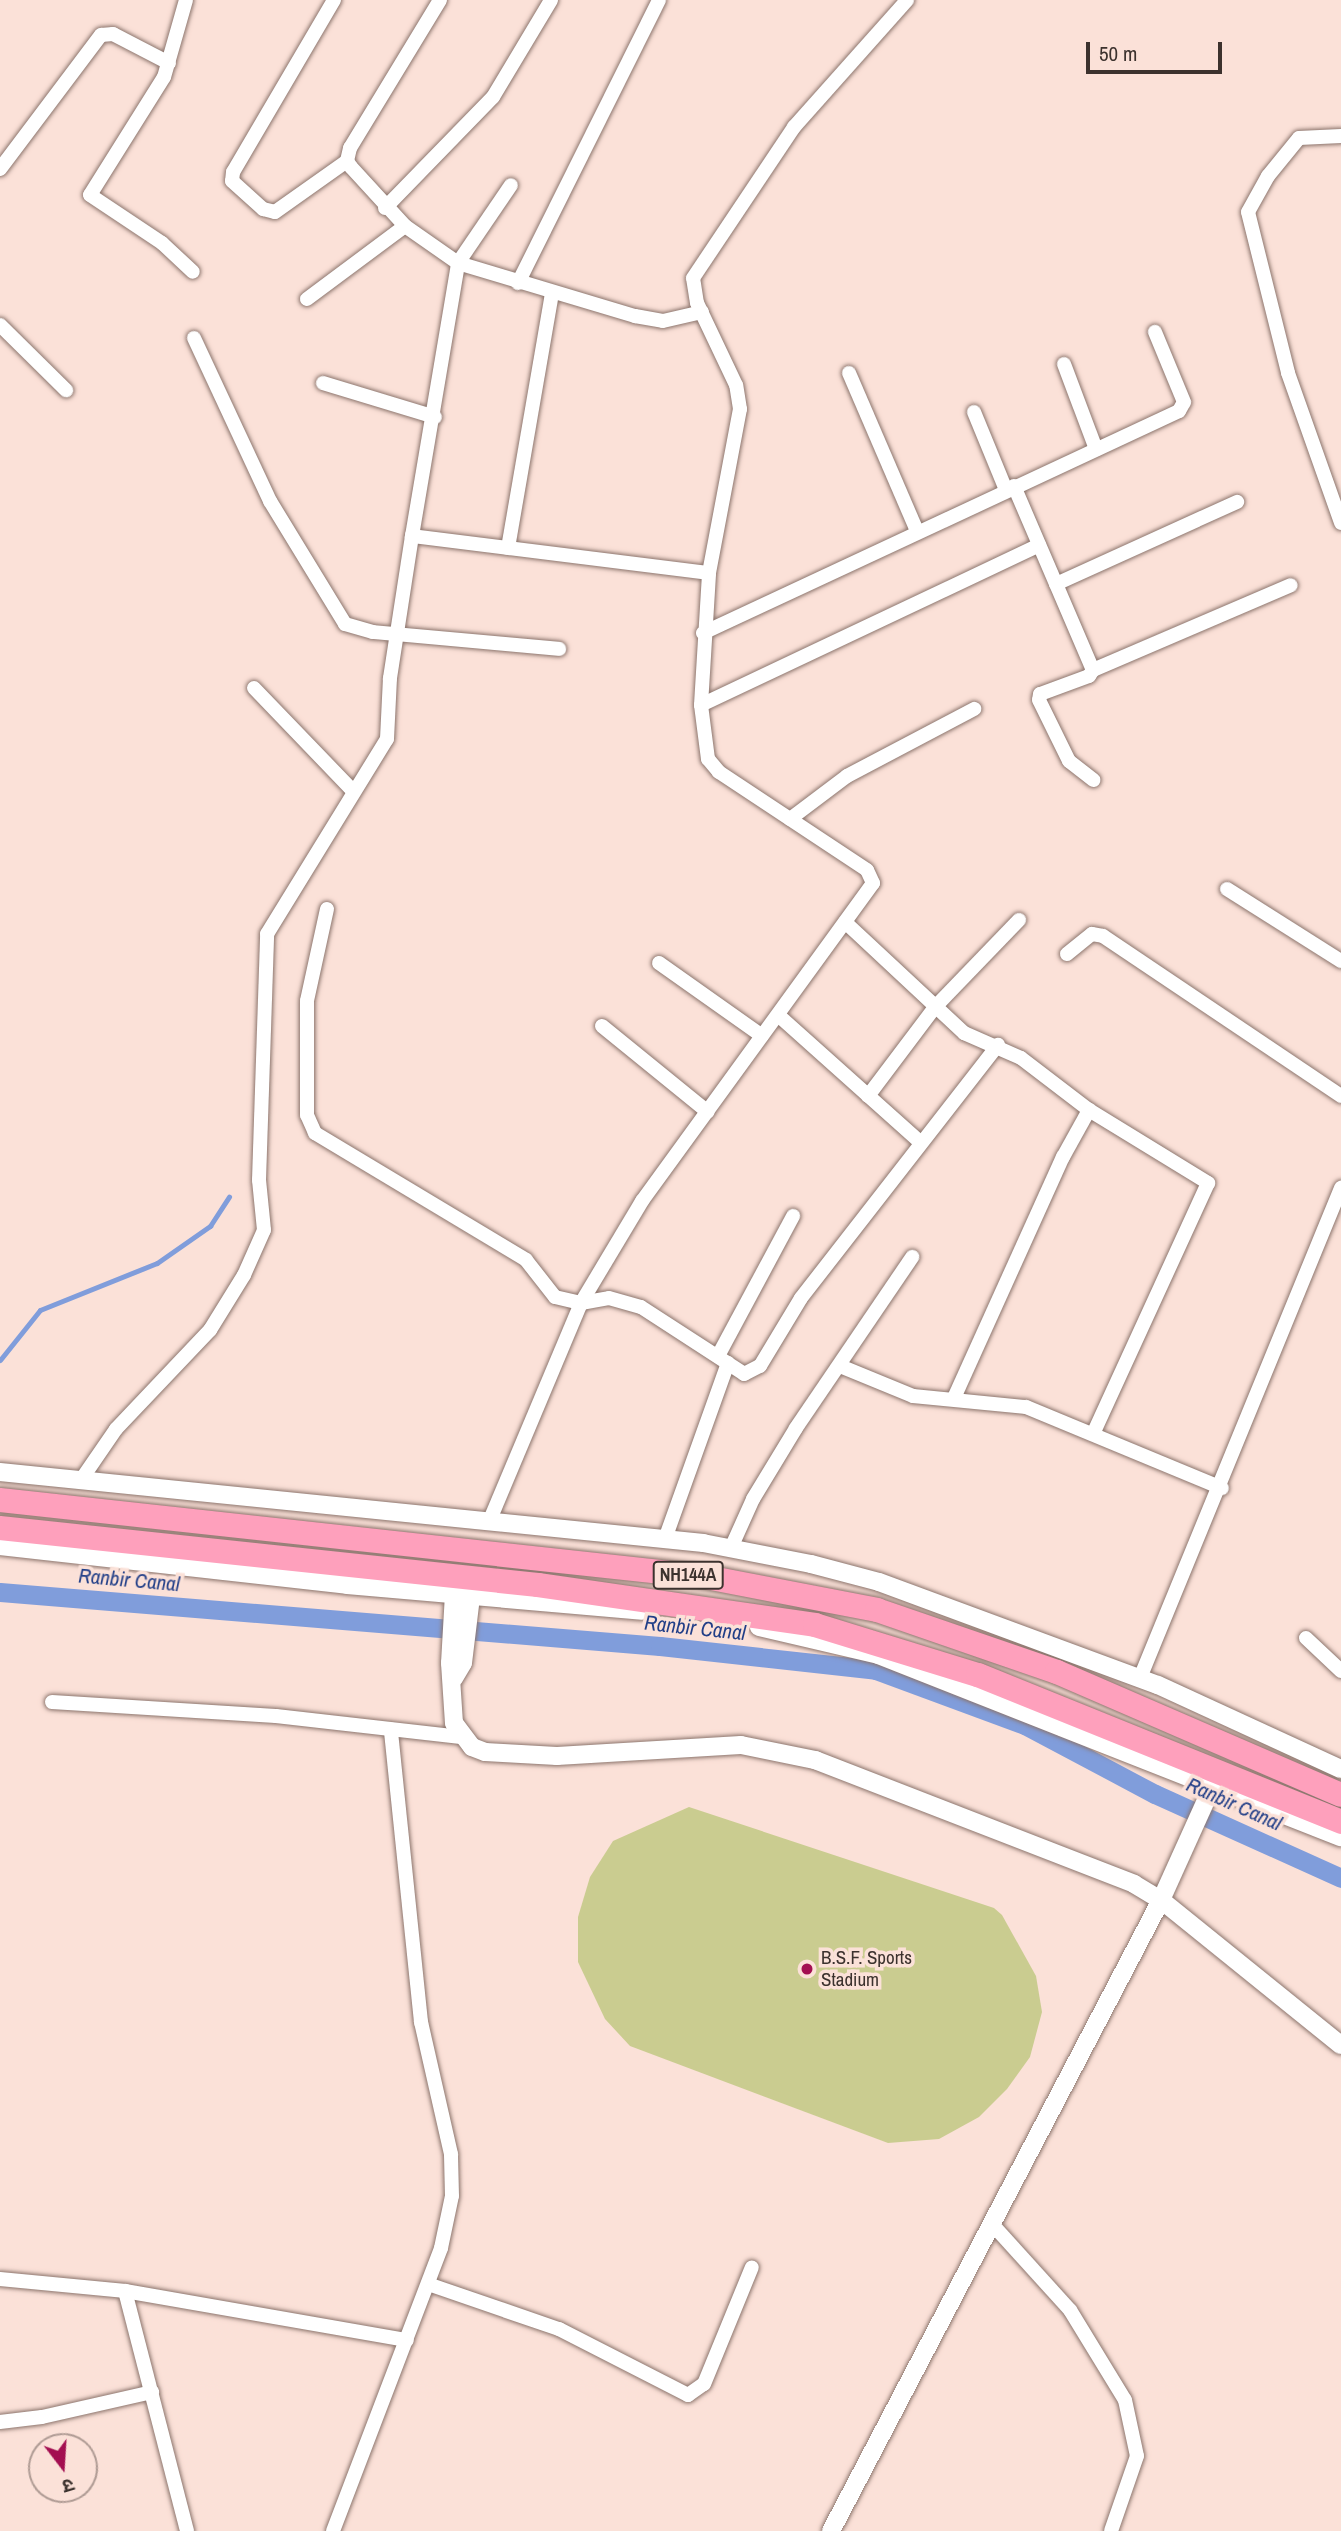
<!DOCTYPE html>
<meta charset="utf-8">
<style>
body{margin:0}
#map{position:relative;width:1341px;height:2531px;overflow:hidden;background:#fbe1d8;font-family:"Archivo Narrow","Noto Sans Devanagari",sans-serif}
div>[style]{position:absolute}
.green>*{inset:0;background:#cacc90}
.stream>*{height:5px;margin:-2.5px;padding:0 2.5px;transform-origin:2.5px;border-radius:2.5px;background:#809ddb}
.canal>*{height:19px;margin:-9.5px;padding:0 9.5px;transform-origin:9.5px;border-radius:9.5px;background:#809ddb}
.roads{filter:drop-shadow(0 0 2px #8c756d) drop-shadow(0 0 2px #8c756d)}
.minor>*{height:14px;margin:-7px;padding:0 7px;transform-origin:7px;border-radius:7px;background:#fff}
.tertiary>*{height:18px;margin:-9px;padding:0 9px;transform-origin:9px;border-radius:9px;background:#fff}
.trunk>*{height:24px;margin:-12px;padding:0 12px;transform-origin:12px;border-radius:12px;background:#fea0bc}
.dots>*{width:19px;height:19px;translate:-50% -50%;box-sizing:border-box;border:4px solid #fbe1d8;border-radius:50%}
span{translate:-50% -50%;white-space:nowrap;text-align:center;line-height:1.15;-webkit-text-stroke:7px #fbe1d8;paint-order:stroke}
.shield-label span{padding:2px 5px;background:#fbe1d8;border:2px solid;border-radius:5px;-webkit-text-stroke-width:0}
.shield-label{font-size:18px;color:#3c322e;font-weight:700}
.poi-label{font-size:19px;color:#3c322e}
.left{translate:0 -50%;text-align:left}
.water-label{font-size:21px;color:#213e87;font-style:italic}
.north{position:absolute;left:28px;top:2433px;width:70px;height:70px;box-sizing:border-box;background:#fbe1d8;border:2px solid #af9b94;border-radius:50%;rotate:163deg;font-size:19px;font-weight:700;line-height:28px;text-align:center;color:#3c322e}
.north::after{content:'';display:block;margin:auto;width:24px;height:32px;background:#a30f51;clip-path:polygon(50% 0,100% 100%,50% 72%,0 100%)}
.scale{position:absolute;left:1086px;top:42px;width:136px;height:32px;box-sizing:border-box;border:4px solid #3c322e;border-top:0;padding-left:9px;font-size:21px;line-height:24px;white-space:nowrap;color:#3c322e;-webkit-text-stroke:5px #fbe1d8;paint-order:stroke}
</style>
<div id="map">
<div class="green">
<i style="clip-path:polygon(689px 1807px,994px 1908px,1002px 1915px,1036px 1976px,1042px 2012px,1030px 2057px,1007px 2089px,979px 2117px,939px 2139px,888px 2143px,630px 2046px,605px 2019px,578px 1962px,578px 1917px,590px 1877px,613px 1841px)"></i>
</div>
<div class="stream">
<i style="left:0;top:1360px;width:64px;rotate:-51.3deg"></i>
<i style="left:40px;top:1310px;width:126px;rotate:-21.9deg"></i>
<i style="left:157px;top:1263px;width:65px;rotate:-34.9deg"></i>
<i style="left:210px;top:1226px;width:35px;rotate:-57deg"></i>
</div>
<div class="canal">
<i style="left:0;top:1592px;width:662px;rotate:4.68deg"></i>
<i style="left:660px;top:1646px;width:217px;rotate:6.3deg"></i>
<i style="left:876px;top:1670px;width:159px;rotate:20.3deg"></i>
<i style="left:1025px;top:1725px;width:147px;rotate:28deg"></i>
<i style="left:1155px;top:1794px;width:204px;rotate:24.3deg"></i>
</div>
<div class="roads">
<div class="minor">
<i style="left:186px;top:0;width:80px;rotate:105.9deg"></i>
<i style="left:164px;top:77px;width:139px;rotate:122.1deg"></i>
<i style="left:90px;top:195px;width:87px;rotate:33.7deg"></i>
<i style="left:162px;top:243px;width:42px;rotate:43.1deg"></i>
<i style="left:334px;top:0;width:199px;rotate:120.4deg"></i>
<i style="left:233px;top:172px;width:9px;rotate:96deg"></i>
<i style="left:232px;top:181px;width:42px;rotate:42.1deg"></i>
<i style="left:263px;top:209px;width:12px;rotate:14deg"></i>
<i style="left:275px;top:212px;width:88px;rotate:-35.3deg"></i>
<i style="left:440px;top:0;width:173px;rotate:121.3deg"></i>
<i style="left:350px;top:148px;width:13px;rotate:103deg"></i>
<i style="left:347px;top:161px;width:7px;rotate:56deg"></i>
<i style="left:351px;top:167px;width:80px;rotate:47.5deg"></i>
<i style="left:405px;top:226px;width:65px;rotate:34.9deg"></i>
<i style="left:458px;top:263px;width:185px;rotate:16.7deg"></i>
<i style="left:635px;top:316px;width:28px;rotate:10deg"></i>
<i style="left:663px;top:321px;width:40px;rotate:-13deg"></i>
<i style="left:1341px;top:136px;width:42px;rotate:177.3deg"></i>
<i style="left:1299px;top:138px;width:49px;rotate:129.2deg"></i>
<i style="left:1268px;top:176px;width:41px;rotate:119.1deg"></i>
<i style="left:1248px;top:212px;width:166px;rotate:76deg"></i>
<i style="left:1288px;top:373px;width:159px;rotate:70.5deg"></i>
<i style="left:0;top:169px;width:168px;rotate:-53deg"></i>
<i style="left:101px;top:35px;width:12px;rotate:-5deg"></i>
<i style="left:113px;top:34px;width:63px;rotate:27.4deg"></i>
<i style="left:385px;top:208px;width:155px;rotate:-45.8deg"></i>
<i style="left:493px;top:97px;width:113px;rotate:-59.1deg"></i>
<i style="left:518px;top:283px;width:316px;rotate:-63.5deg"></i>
<i style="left:307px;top:299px;width:122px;rotate:-36.7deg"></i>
<i style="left:0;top:325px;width:93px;rotate:44.6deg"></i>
<i style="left:194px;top:338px;width:180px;rotate:65deg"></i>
<i style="left:270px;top:501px;width:144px;rotate:58.6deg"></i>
<i style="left:345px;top:624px;width:29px;rotate:16deg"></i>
<i style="left:373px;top:632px;width:187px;rotate:5.2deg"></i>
<i style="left:1064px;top:364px;width:91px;rotate:69.4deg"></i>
<i style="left:849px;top:373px;width:172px;rotate:66.7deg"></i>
<i style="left:323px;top:383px;width:117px;rotate:16.9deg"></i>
<i style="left:974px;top:412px;width:84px;rotate:67.7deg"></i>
<i style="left:1014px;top:486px;width:200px;rotate:66.8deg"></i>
<i style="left:1093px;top:670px;width:7px;rotate:124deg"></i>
<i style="left:1089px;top:676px;width:52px;rotate:159.8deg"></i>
<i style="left:1040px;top:694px;width:6px;rotate:99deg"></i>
<i style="left:1039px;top:700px;width:68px;rotate:63.8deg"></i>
<i style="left:1069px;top:761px;width:31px;rotate:38deg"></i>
<i style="left:412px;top:536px;width:299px;rotate:7.1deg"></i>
<i style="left:709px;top:573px;width:167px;rotate:-79.3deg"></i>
<i style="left:740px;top:409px;width:24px;rotate:-99deg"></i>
<i style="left:736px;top:385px;width:91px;rotate:-115.4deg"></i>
<i style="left:697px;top:303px;width:25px;rotate:-99deg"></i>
<i style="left:693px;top:278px;width:182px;rotate:-56.2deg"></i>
<i style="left:794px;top:127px;width:170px;rotate:-48.3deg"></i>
<i style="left:508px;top:548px;width:259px;rotate:-80.2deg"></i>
<i style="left:1056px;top:584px;width:199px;rotate:-24.4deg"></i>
<i style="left:703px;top:633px;width:525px;rotate:-25deg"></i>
<i style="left:1179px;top:411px;width:10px;rotate:-61deg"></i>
<i style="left:1184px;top:402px;width:76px;rotate:-112.5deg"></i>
<i style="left:1093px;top:670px;width:215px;rotate:-23.2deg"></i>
<i style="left:254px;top:688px;width:143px;rotate:46.1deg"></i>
<i style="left:701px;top:705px;width:374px;rotate:-25.3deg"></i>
<i style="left:790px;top:819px;width:71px;rotate:-37deg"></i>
<i style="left:847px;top:776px;width:144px;rotate:-27.8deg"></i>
<i style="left:1227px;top:889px;width:135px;rotate:32.3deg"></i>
<i style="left:327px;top:909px;width:94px;rotate:102.3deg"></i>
<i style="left:307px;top:1001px;width:114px;rotate:90deg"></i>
<i style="left:307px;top:1115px;width:20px;rotate:66deg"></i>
<i style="left:315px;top:1133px;width:246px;rotate:31deg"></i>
<i style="left:526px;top:1260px;width:47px;rotate:51.9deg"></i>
<i style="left:555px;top:1297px;width:27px;rotate:13deg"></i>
<i style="left:581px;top:1303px;width:28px;rotate:-10deg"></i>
<i style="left:609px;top:1298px;width:33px;rotate:16deg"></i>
<i style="left:641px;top:1307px;width:123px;rotate:33deg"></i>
<i style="left:744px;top:1374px;width:18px;rotate:-27deg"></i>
<i style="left:760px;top:1366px;width:79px;rotate:-58.9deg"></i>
<i style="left:801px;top:1298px;width:321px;rotate:-52.1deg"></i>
<i style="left:845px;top:922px;width:163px;rotate:43deg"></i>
<i style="left:964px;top:1033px;width:62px;rotate:23.7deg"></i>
<i style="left:1021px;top:1058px;width:86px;rotate:37.4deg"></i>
<i style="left:1089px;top:1110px;width:140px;rotate:31.5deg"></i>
<i style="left:1208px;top:1183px;width:276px;rotate:114.6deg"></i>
<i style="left:1067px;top:954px;width:32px;rotate:-39deg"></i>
<i style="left:1092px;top:934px;width:11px;rotate:10deg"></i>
<i style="left:1103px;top:936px;width:287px;rotate:33.9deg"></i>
<i style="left:659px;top:963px;width:126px;rotate:35.3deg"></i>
<i style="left:778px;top:1015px;width:189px;rotate:41.8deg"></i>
<i style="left:602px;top:1026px;width:136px;rotate:39.1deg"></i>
<i style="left:868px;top:1096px;width:111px;rotate:-53deg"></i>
<i style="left:935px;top:1007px;width:121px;rotate:-46deg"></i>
<i style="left:718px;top:1356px;width:159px;rotate:-61.8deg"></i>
<i style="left:840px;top:1366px;width:79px;rotate:22.3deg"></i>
<i style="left:913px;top:1396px;width:114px;rotate:5.6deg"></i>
<i style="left:1026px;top:1407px;width:212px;rotate:22.5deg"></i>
<i style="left:954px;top:1398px;width:265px;rotate:-65.7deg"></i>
<i style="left:1063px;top:1157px;width:54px;rotate:-61deg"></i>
<i style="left:81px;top:1480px;width:62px;rotate:-55.5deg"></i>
<i style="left:116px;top:1429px;width:137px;rotate:-46.5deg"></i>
<i style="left:210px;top:1330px;width:65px;rotate:-58.3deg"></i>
<i style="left:244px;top:1275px;width:49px;rotate:-66deg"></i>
<i style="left:264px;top:1230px;width:50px;rotate:-95.7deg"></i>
<i style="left:259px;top:1180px;width:246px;rotate:-88.1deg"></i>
<i style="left:267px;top:934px;width:229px;rotate:-58.4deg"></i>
<i style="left:387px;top:739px;width:61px;rotate:-87.2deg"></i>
<i style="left:390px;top:678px;width:144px;rotate:-81.2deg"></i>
<i style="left:412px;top:536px;width:277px;rotate:-80.4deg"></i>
<i style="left:458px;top:263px;width:94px;rotate:-55.8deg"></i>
<i style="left:489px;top:1522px;width:238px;rotate:-67.2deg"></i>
<i style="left:581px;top:1303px;width:119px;rotate:-59.1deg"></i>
<i style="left:642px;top:1201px;width:393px;rotate:-54deg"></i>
<i style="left:873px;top:883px;width:14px;rotate:-115deg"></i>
<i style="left:867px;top:870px;width:178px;rotate:-146.5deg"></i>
<i style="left:719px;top:772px;width:17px;rotate:-130deg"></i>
<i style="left:708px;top:759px;width:54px;rotate:-97.4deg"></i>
<i style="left:701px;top:705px;width:132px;rotate:-86.5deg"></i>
<i style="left:665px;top:1539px;width:187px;rotate:-70.3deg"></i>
<i style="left:731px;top:1548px;width:54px;rotate:-65.8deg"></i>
<i style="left:753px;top:1499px;width:83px;rotate:-58.8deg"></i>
<i style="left:796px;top:1428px;width:207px;rotate:-55.8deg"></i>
<i style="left:1306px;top:1638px;width:48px;rotate:43.3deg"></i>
<i style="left:1140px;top:1678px;width:530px;rotate:-67.7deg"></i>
<i style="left:52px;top:1702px;width:224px;rotate:3.6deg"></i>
<i style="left:276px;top:1716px;width:186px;rotate:6.5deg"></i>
<i style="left:992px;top:2224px;width:116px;rotate:47.8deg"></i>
<i style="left:1070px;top:2310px;width:105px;rotate:58.6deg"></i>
<i style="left:1125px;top:2400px;width:57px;rotate:77.9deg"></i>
<i style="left:1137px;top:2456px;width:79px;rotate:109.1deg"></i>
<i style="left:0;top:2279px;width:126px;rotate:5.5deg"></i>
<i style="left:125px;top:2291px;width:286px;rotate:9.9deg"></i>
<i style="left:428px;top:2284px;width:139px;rotate:19deg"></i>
<i style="left:559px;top:2329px;width:145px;rotate:27.1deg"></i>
<i style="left:688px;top:2395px;width:19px;rotate:-35deg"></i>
<i style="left:704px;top:2384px;width:126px;rotate:-67.7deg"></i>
<i style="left:125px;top:2291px;width:248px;rotate:75.5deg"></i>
<i style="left:0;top:2422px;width:42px;rotate:-6.8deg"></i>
<i style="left:42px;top:2417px;width:113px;rotate:-12.8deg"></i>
<i style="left:333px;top:2531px;width:303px;rotate:-69.1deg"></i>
<i style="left:441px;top:2248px;width:53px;rotate:-78.1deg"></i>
<i style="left:452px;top:2196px;width:42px;rotate:-91.4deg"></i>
<i style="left:451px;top:2154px;width:135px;rotate:-102.8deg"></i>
<i style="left:421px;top:2022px;width:294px;rotate:-95.9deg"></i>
</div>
<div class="tertiary">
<i style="left:0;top:1472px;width:707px;rotate:5.77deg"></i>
<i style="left:703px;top:1543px;width:110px;rotate:11deg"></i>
<i style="left:811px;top:1564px;width:70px;rotate:14.8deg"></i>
<i style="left:879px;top:1582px;width:297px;rotate:20.3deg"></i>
<i style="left:1158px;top:1685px;width:201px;rotate:24.7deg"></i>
<i style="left:0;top:1546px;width:349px;rotate:6.4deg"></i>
<i style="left:347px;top:1585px;width:296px;rotate:5deg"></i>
<i style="left:454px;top:1594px;width:69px;rotate:93.3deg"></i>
<i style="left:450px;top:1663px;width:60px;rotate:86.2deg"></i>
<i style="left:454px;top:1723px;width:30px;rotate:53deg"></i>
<i style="left:472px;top:1747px;width:14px;rotate:21deg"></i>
<i style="left:485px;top:1752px;width:72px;rotate:3.2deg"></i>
<i style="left:557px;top:1756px;width:184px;rotate:-3.4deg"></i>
<i style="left:741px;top:1745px;width:76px;rotate:11.5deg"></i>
<i style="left:815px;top:1760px;width:342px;rotate:21.2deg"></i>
<i style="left:1134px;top:1884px;width:31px;rotate:31deg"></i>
<i style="left:1161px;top:1900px;width:231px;rotate:38.9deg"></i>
<i style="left:759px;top:1627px;width:122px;rotate:13.2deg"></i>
<i style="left:878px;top:1655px;width:497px;rotate:21.5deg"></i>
<i style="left:454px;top:1678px;width:17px;rotate:-59deg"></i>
<i style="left:463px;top:1663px;width:66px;rotate:-83.1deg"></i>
<i style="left:831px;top:2531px;width:712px;rotate:-62.39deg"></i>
<i style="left:1161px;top:1900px;width:126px;rotate:-65.7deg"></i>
</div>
<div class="trunk">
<i style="left:0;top:1500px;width:710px;rotate:6.22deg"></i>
<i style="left:706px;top:1577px;width:174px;rotate:10.9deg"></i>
<i style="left:877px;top:1610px;width:190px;rotate:19deg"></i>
<i style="left:1057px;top:1672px;width:309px;rotate:23.4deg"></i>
<i style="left:0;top:1528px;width:541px;rotate:6.05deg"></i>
<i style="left:538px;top:1585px;width:280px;rotate:8.2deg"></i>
<i style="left:815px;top:1625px;width:170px;rotate:17.1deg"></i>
<i style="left:978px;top:1675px;width:392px;rotate:22deg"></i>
</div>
</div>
<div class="dots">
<i style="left:807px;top:1969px;background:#a30f51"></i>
</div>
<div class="shield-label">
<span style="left:688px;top:1575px">NH144A</span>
</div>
<div class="poi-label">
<span class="left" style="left:821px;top:1969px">B.S.F. Sports<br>Stadium</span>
</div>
<div class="water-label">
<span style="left:129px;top:1580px;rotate:5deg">Ranbir Canal</span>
<span style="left:695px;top:1628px;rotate:6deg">Ranbir Canal</span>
<span style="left:1234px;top:1804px;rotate:24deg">Ranbir Canal</span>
</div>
<div class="north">उ</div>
<div class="scale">50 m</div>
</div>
